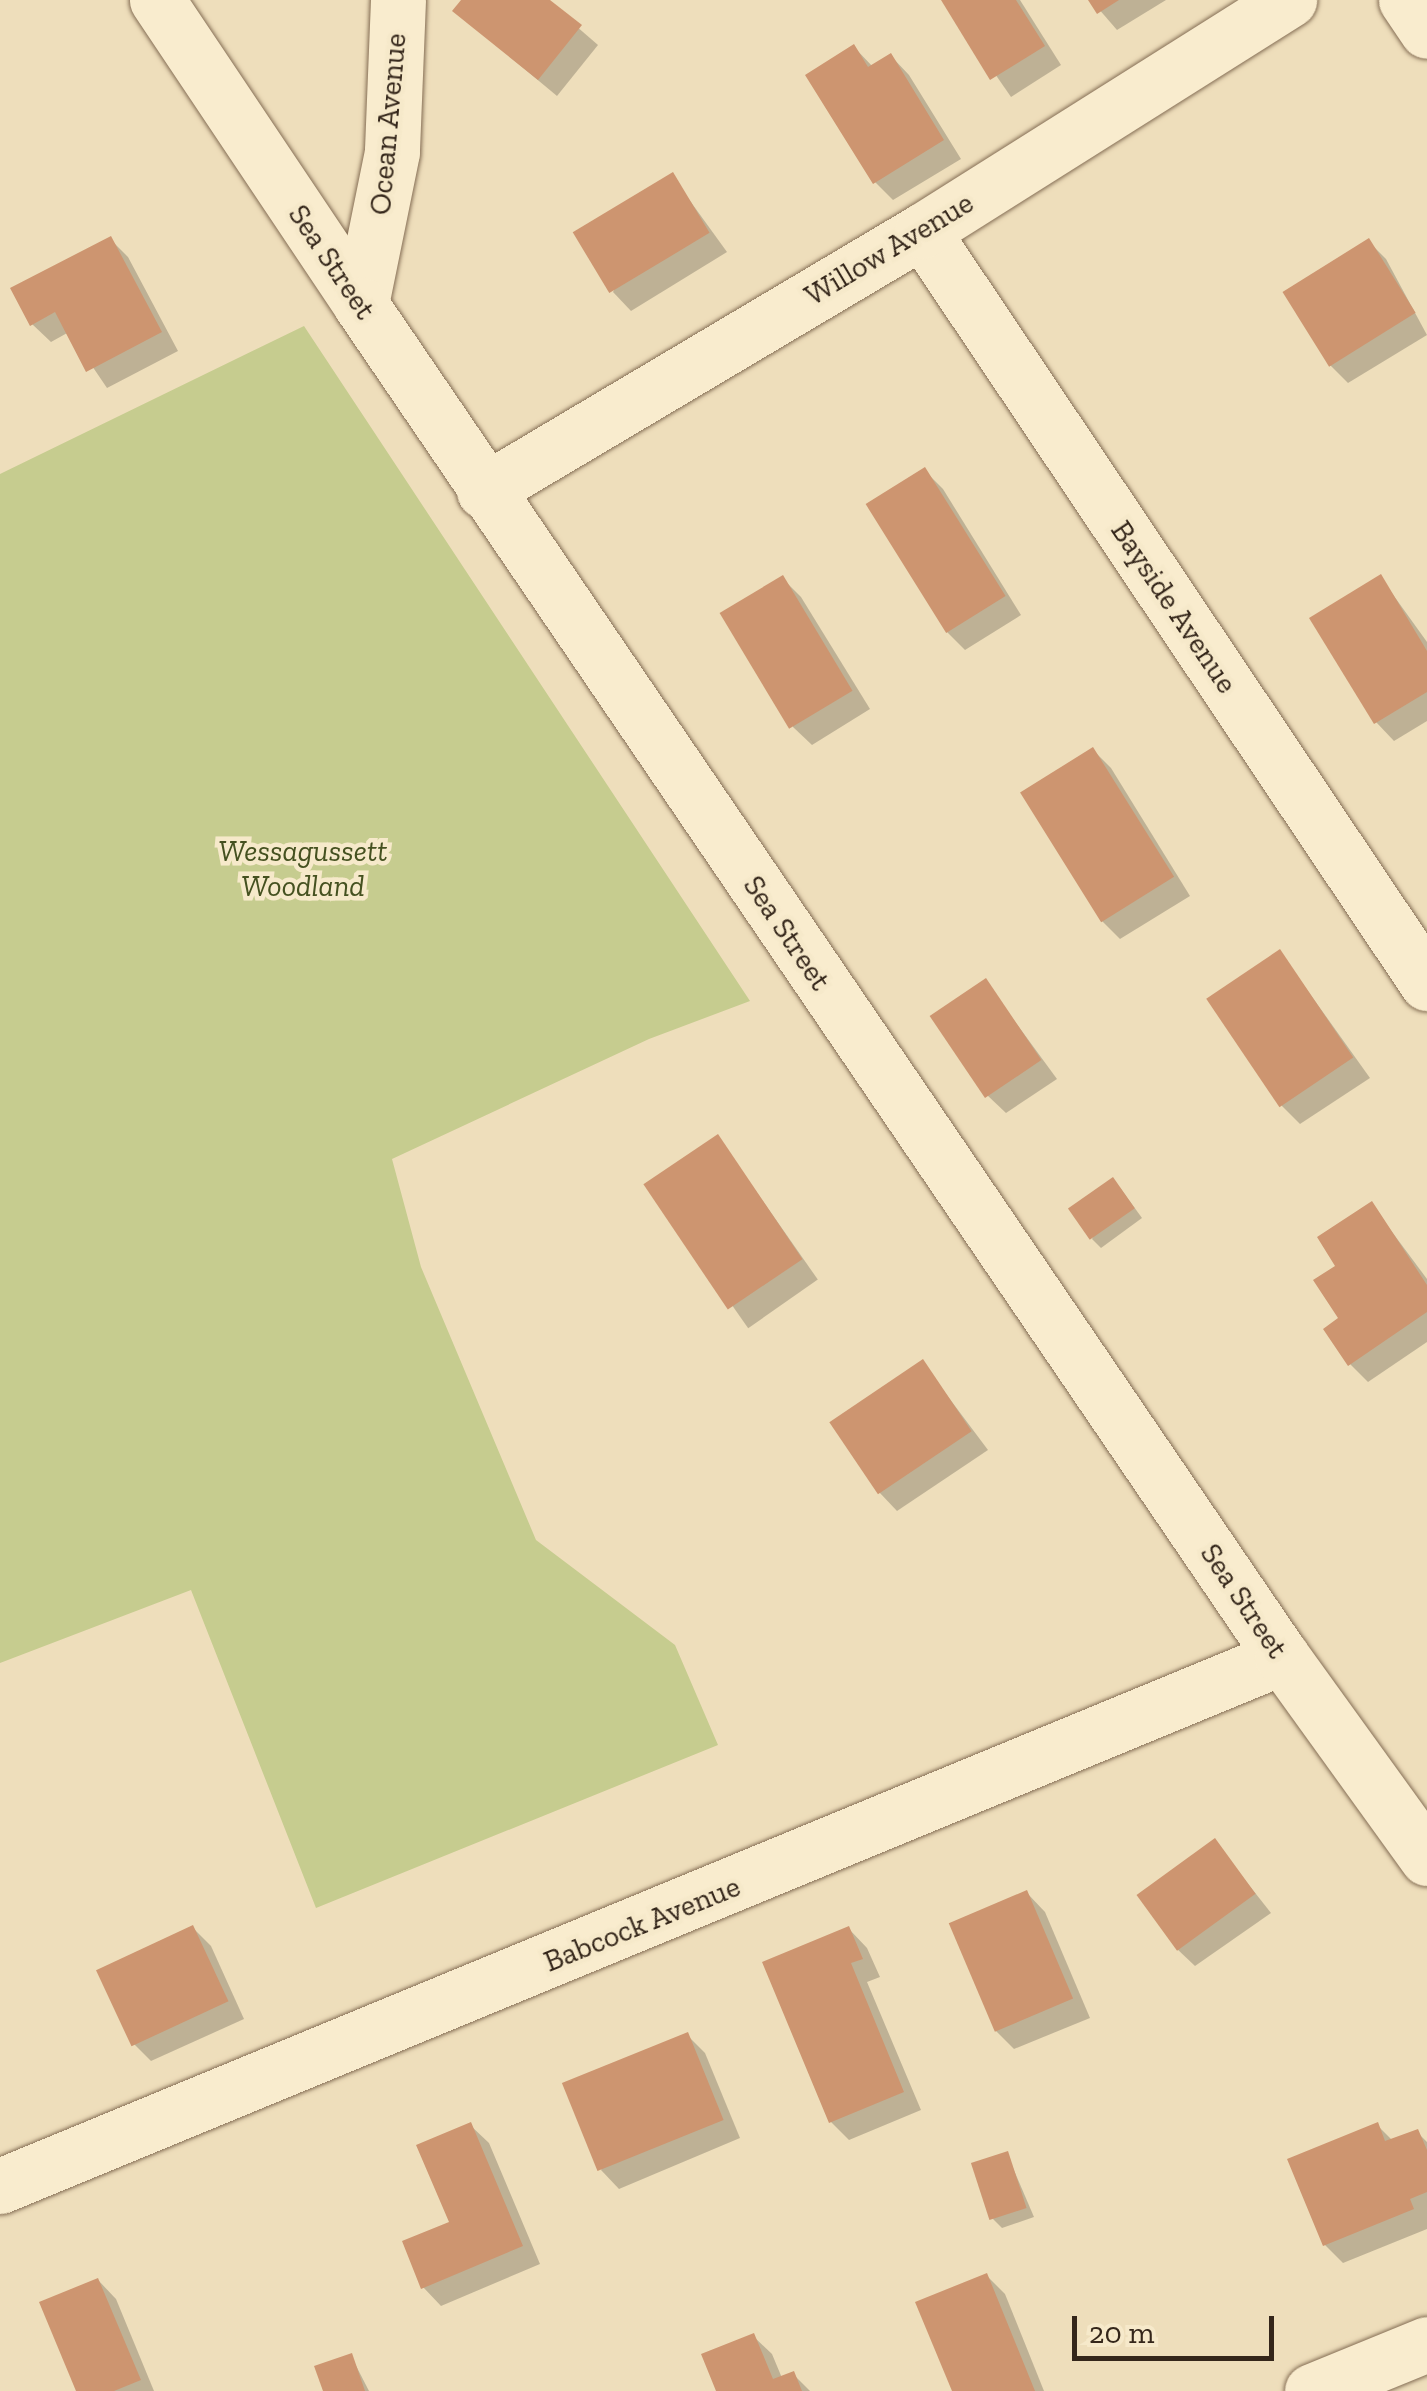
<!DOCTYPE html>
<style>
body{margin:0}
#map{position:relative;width:1427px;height:2391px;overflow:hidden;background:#eedebb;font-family:"Zilla Slab",serif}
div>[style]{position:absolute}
.green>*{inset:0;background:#c6cc8f}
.shadow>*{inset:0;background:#0003;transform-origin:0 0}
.building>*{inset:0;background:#cd9570;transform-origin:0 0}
.roads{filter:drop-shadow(0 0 2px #856e55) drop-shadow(0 0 2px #856e55)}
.minor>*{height:55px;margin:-27.5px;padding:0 27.5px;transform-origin:27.5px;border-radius:27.5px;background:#f9ecce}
.tertiary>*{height:55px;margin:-27.5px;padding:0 27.5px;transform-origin:27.5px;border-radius:27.5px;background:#f9ecce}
span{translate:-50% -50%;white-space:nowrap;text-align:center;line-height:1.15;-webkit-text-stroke:9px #f6e9ca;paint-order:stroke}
.street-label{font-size:30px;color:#34261a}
.park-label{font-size:30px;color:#455120;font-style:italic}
.scale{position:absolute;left:1072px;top:2316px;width:202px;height:45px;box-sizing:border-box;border:5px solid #34261a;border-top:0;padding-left:12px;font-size:30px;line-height:35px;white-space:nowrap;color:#34261a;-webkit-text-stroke:8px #f6e9ca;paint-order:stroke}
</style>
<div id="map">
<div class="green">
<i style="clip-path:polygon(304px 326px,750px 1001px,649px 1039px,392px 1159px,421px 1267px,536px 1540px,675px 1645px,718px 1745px,316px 1908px,191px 1590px,0 1663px,0 474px)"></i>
</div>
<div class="shadow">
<i style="clip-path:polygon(464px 0,546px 0,598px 45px,557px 96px,455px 11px)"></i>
<i style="clip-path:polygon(944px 0,1020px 0,1061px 65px,1011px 97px)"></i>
<i style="clip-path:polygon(1091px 0,1166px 0,1117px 30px)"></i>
<i style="clip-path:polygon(854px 47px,873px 67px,891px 56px,909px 75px,961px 159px,893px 200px,875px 182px)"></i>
<i style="clip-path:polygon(672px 176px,727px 252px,631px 311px,613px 292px)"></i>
<i style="clip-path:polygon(110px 239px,128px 257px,178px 351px,107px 388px,69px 332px,51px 342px,32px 324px)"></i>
<i style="clip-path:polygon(1368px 241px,1386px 259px,1427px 335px,1348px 383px,1330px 365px)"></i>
<i style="clip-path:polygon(925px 471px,943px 489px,1021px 615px,965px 650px,946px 631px)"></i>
<i style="clip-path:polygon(1381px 578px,1427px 642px,1427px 721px,1394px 741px,1376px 722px)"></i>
<i style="clip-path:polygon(783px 579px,801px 597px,870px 709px,812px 745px,793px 727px)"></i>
<i style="clip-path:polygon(1093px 750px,1111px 768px,1190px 896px,1120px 939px,1102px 921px)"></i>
<i style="clip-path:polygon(1280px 952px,1370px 1078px,1300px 1124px,1282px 1106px)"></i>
<i style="clip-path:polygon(986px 982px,1057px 1079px,1006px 1113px,987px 1095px)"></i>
<i style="left:718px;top:1137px;width:174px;height:85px;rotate:55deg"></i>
<i style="clip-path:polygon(1121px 1189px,1142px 1218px,1101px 1248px,1092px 1239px)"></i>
<i style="clip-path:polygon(1372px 1205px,1427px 1279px,1427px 1342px,1368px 1382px,1350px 1364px,1339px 1266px)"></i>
<i style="clip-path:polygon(922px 1362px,988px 1450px,897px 1511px,879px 1492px)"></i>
<i style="clip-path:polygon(1215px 1842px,1271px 1913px,1195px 1966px,1176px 1948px)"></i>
<i style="clip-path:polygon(1027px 1893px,1045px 1912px,1090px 2018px,1014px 2049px,996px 2031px)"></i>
<i style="clip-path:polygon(193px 1928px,211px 1946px,244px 2019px,151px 2061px,133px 2043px)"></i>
<i style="clip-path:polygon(849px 1929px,867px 1948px,880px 1977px,867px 1982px,921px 2110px,849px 2140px,831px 2122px)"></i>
<i style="clip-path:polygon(687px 2035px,705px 2053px,740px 2138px,619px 2189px,601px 2170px)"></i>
<i style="clip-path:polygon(470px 2125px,489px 2143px,540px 2264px,441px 2306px,423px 2287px,452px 2224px)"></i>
<i style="clip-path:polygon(1377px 2125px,1393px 2141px,1417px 2132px,1427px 2142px,1427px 2229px,1343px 2263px,1325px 2245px)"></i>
<i style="clip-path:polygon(1007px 2154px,1034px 2217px,1002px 2228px,993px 2219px)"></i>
<i style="clip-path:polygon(987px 2276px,1005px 2294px,1044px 2391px,954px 2391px)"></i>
<i style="clip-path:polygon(98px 2280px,116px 2299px,154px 2391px,78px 2391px)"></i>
<i style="clip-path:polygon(753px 2336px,772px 2354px,782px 2378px,793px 2374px,810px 2391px,719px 2391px)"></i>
<i style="clip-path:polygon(351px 2356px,369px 2391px,325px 2391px)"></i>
</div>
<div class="building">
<i style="clip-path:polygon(461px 0,550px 0,582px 25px,538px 80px,452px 11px)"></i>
<i style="clip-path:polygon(941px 0,1016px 0,1045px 46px,990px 80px)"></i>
<i style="clip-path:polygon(1088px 0,1119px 0,1097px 14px)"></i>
<i style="clip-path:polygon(854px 44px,868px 67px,891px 53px,944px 140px,873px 184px,805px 75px)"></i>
<i style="left:673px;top:172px;width:71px;height:117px;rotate:59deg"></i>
<i style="clip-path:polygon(111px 236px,162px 332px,86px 372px,55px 312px,30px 326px,10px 288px)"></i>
<i style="left:1369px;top:238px;width:88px;height:102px;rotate:58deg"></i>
<i style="left:925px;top:467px;width:152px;height:70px;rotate:58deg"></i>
<i style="clip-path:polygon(1381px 574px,1427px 651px,1427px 692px,1374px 724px,1309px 618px)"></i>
<i style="left:783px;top:575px;width:135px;height:74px;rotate:59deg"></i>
<i style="left:1093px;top:747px;width:153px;height:86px;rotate:58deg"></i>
<i style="left:1280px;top:949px;width:131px;height:89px;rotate:56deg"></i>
<i style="left:986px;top:978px;width:99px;height:68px;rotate:56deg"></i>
<i style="left:718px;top:1134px;width:151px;height:90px;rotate:56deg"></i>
<i style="left:1113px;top:1177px;width:38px;height:55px;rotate:55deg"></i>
<i style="clip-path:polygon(1372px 1201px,1427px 1285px,1427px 1312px,1348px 1366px,1323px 1329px,1338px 1318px,1313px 1280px,1335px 1266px,1317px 1237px)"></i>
<i style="left:923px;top:1359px;width:87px;height:113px;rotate:56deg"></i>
<i style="left:1215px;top:1838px;width:69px;height:97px;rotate:54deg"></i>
<i style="left:1027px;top:1890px;width:118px;height:85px;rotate:67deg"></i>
<i style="left:193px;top:1925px;width:84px;height:107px;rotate:65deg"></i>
<i style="clip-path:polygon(849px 1926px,863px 1959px,851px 1963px,904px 2092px,829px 2123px,762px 1962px)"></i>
<i style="left:688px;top:2032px;width:95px;height:136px;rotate:68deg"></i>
<i style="clip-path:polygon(471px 2122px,523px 2246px,421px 2289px,402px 2241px,449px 2222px,416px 2145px)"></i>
<i style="clip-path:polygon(1378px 2122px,1385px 2141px,1418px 2129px,1427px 2150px,1427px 2192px,1410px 2199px,1414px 2209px,1323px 2246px,1287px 2159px)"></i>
<i style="left:1008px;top:2151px;width:60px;height:39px;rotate:72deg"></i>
<i style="clip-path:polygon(987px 2273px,1035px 2391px,952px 2391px,915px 2302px)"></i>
<i style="clip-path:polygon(98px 2278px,141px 2380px,114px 2391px,76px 2391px,39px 2302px)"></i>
<i style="clip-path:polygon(754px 2333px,773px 2379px,794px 2371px,802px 2391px,716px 2391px,701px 2354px)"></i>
<i style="clip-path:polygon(352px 2353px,365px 2391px,323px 2391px,314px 2366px)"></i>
</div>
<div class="roads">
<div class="minor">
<i style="left:157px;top:0;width:367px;rotate:56.2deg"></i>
<i style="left:1406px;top:0;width:37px;rotate:56deg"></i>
<i style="left:922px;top:231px;width:906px;rotate:56.12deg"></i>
<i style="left:484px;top:491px;width:509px;rotate:-30.69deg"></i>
<i style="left:922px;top:231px;width:434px;rotate:-32.2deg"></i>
<i style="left:0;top:2186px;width:1387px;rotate:-22.42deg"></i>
<i style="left:1312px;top:2391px;width:124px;rotate:-22.2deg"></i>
</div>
<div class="tertiary">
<i style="left:398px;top:0;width:152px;rotate:92.3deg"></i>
<i style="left:392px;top:152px;width:156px;rotate:101.5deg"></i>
<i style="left:361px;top:305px;width:1636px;rotate:55.74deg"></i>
<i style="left:1282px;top:1657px;width:248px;rotate:54.2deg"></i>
</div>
</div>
<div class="street-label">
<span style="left:388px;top:124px;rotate:-85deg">Ocean Avenue</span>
<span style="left:889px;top:249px;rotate:-31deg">Willow Avenue</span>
<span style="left:332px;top:262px;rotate:56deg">Sea Street</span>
<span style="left:1174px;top:607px;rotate:56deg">Bayside Avenue</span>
<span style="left:787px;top:933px;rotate:56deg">Sea Street</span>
<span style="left:1244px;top:1601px;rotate:56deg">Sea Street</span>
<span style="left:642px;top:1924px;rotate:-22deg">Babcock Avenue</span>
</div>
<div class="park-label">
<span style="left:303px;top:868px">Wessagussett<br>Woodland</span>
</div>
<div class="scale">20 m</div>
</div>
